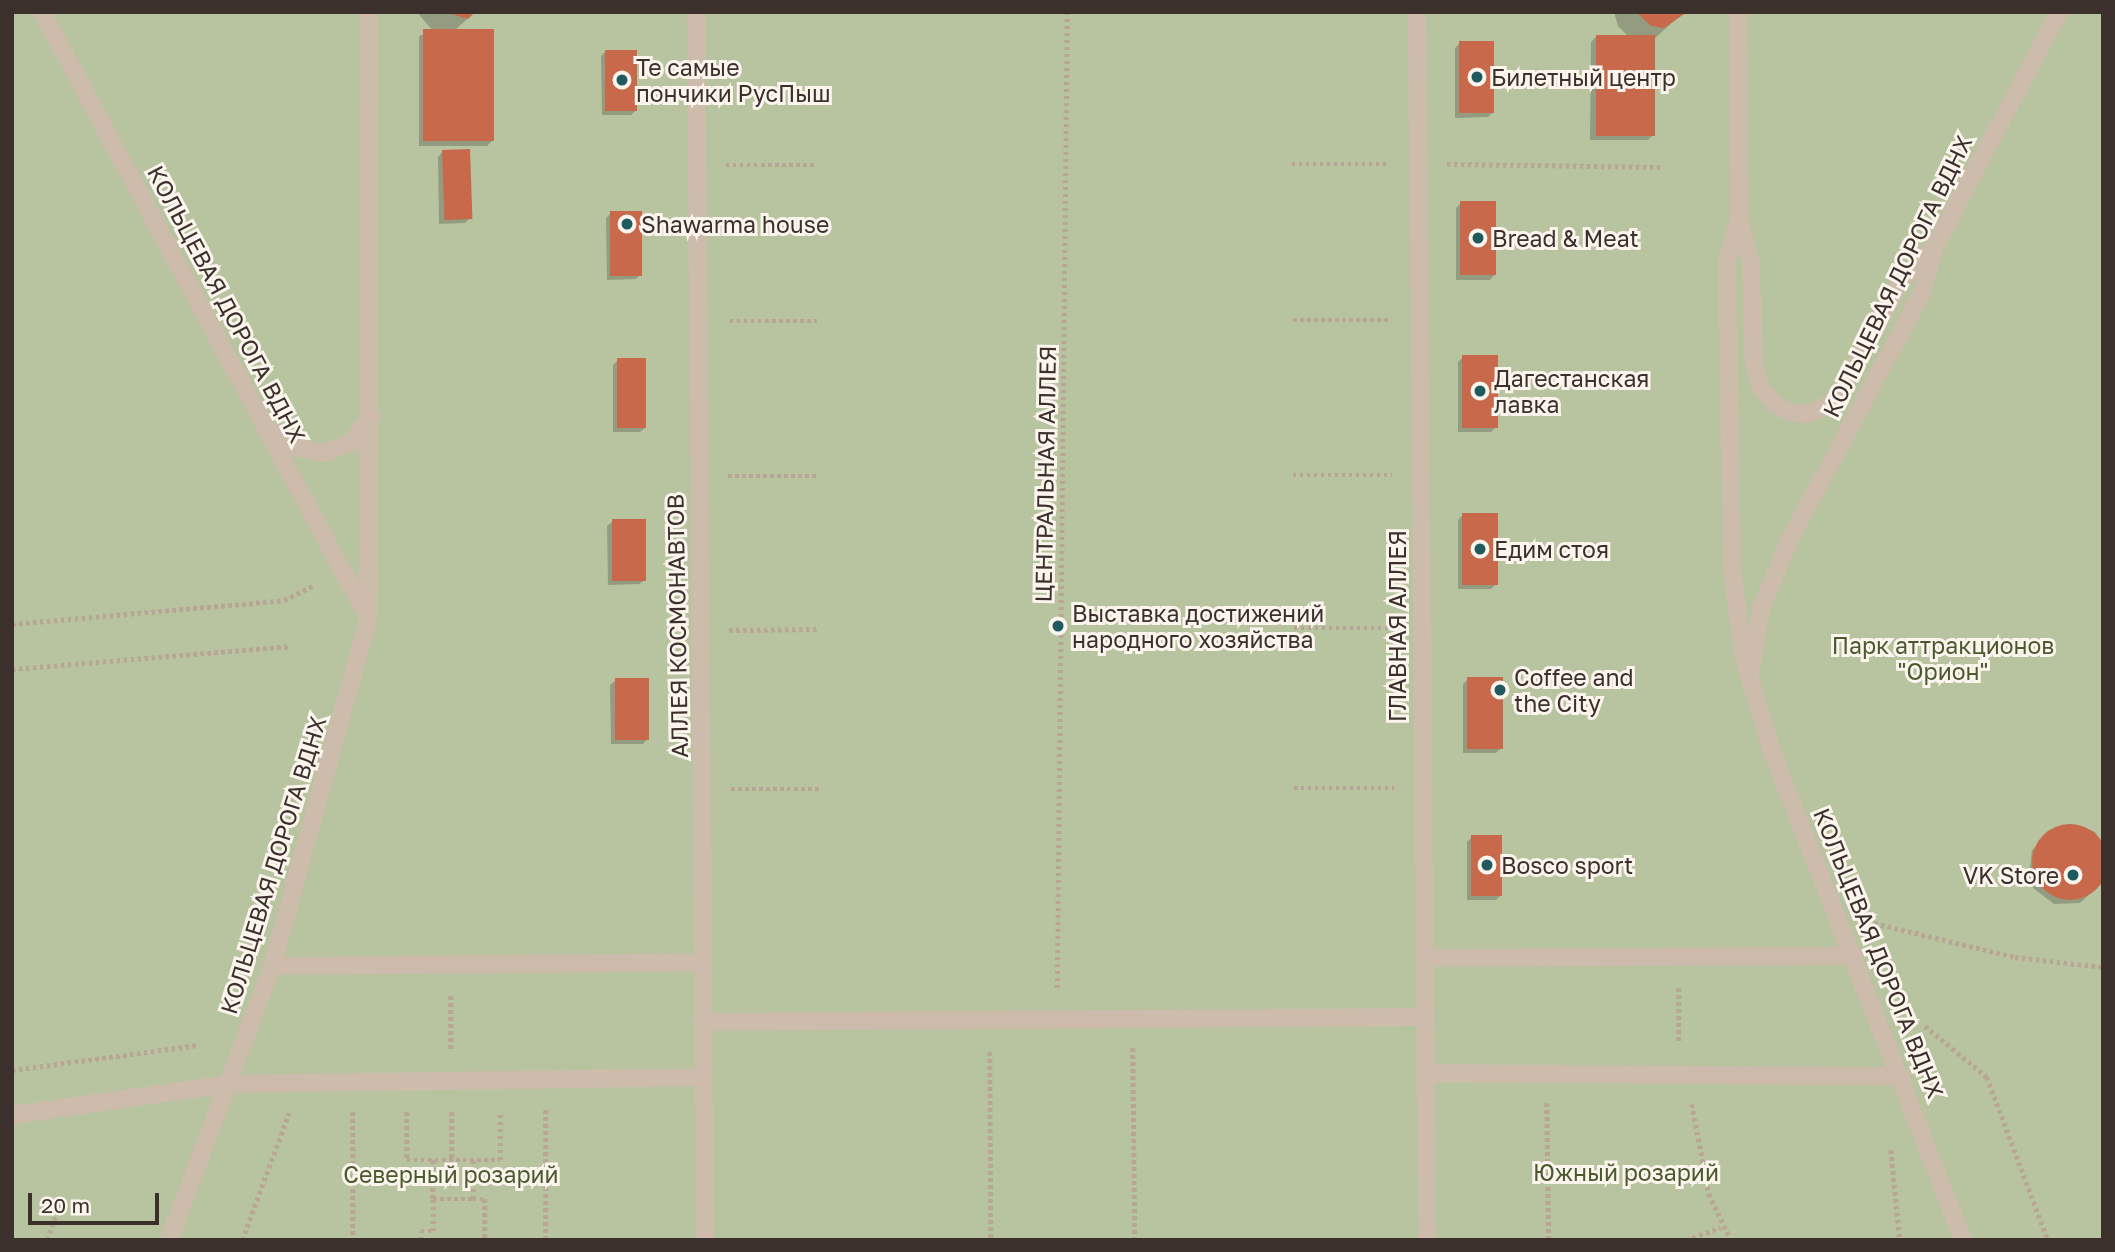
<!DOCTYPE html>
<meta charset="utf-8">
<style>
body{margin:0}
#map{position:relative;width:2115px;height:1252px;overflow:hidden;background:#f4ebe1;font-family:"Golos Text",sans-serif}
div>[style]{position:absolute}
.green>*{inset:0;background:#b8c4a0;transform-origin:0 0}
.shadow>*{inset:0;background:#0003}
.building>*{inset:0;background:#c8694b;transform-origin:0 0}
.round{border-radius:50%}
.path>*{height:4.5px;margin-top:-2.25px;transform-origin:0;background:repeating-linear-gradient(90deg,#b9a596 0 3.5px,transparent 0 7px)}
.service>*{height:18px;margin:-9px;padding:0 9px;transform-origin:9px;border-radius:9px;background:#cdbbac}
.minor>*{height:18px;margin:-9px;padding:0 9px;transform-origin:9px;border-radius:9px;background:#cdbbac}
.dots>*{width:19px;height:19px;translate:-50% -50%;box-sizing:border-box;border:4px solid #fbf5ee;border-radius:50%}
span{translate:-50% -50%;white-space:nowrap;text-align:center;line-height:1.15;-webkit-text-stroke:6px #fbf5ee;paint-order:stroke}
.poi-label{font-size:23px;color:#3b302b}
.left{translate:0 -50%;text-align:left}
.right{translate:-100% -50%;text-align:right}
.street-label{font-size:23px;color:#3b302b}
.park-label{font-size:23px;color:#4a5a2e}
.frame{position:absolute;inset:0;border:14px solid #3b302b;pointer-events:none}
.scale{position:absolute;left:28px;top:1193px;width:131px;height:32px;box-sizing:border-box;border:4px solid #3b302b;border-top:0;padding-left:9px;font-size:21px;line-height:24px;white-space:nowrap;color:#3b302b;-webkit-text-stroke:5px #fbf5ee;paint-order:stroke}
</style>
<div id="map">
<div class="green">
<i style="left:12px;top:12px;width:2091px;height:1228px"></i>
</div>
<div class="shadow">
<i style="clip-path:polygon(417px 12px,475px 12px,454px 31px,492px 141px,487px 146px,419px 146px,419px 36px,433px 31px)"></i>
<i style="clip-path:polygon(1614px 12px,1684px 12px,1653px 40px,1653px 135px,1648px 140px,1590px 140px,1591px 42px,1596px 37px,1629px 37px,1618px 26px)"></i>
<i style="clip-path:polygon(1460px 43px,1493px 112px,1488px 117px,1455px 118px,1455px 48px)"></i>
<i style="clip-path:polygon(606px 51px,636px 110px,631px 115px,602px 115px,601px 56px)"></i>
<i style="clip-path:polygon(443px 151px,470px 218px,465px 223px,439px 224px,438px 157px)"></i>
<i style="clip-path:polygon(1461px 203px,1495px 274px,1490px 280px,1456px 280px,1456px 208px)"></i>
<i style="clip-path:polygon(611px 213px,641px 274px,636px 279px,607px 280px,606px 218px)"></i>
<i style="clip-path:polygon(1463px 357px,1496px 427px,1491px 432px,1458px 432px,1458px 362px)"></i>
<i style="clip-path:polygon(618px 360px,646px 427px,640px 432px,613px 432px,613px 365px)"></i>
<i style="clip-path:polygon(1463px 515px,1496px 584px,1491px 589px,1458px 589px,1458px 520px)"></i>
<i style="clip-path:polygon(613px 521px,645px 579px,640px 584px,608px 585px,607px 526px)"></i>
<i style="clip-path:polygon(1468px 679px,1501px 748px,1496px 753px,1463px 753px,1463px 684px)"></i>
<i style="clip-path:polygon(616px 680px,648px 738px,643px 744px,611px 744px,610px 685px)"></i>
<i style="clip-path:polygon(2070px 824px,2095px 832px,2103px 844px,2103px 882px,2080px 903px,2054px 904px,2033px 888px,2029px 876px,2032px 850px,2057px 827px)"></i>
<i style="clip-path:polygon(1472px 837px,1501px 895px,1496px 900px,1467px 900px,1467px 842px)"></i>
</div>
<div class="building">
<i style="clip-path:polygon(445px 12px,475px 12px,468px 19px)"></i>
<i style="clip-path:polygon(1636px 12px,1687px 12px,1664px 28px,1651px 26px)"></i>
<i style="left:423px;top:29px;width:71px;height:112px"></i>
<i style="left:1596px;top:35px;width:59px;height:101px"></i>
<i style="left:1459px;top:41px;width:35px;height:72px"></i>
<i style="left:605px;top:50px;width:32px;height:61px"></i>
<i style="left:470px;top:149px;width:70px;height:28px;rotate:88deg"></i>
<i style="left:1460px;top:201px;width:36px;height:74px"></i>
<i style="left:610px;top:211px;width:32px;height:65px"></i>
<i style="left:1462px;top:355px;width:36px;height:73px"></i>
<i style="left:617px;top:358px;width:29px;height:70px"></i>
<i style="left:1462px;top:513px;width:36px;height:72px"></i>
<i style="left:612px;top:519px;width:34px;height:62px"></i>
<i style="left:1467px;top:677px;width:36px;height:72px"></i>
<i style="left:615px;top:678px;width:34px;height:62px"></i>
<i class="round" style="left:2032px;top:824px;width:76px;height:76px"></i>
<i style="left:1471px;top:835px;width:31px;height:61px"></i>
</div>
<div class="path">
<i style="left:1292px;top:164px;width:97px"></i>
<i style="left:1447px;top:164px;width:213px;rotate:0.8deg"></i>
<i style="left:726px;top:165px;width:90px"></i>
<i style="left:1293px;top:320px;width:98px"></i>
<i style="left:730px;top:321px;width:87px"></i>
<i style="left:1293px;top:475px;width:99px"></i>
<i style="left:728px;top:476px;width:91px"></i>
<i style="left:12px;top:624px;width:273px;rotate:-5deg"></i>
<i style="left:284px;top:600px;width:34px;rotate:-26deg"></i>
<i style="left:1294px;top:628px;width:99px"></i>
<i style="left:729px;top:630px;width:91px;rotate:-0.6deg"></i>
<i style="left:12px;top:669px;width:278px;rotate:-4.7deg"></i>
<i style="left:1294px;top:788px;width:100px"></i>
<i style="left:731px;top:789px;width:90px"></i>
<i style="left:1874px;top:923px;width:145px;rotate:13.6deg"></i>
<i style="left:2015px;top:957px;width:89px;rotate:6.5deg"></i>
<i style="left:1057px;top:988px;width:976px;rotate:-89.41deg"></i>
<i style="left:1679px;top:988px;width:55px;rotate:90deg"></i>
<i style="left:451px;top:996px;width:55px;rotate:90deg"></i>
<i style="left:1925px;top:1026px;width:80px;rotate:39.4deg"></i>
<i style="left:1987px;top:1077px;width:174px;rotate:69.5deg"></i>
<i style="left:1133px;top:1048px;width:192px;rotate:89.4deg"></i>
<i style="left:990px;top:1052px;width:188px;rotate:89.7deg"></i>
<i style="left:12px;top:1070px;width:189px;rotate:-7.6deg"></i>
<i style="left:1547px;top:1103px;width:137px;rotate:89.2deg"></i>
<i style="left:1692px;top:1104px;width:92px;rotate:79.3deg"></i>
<i style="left:1709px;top:1194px;width:51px;rotate:64.4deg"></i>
<i style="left:546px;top:1110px;width:130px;rotate:90deg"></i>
<i style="left:353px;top:1112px;width:128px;rotate:90deg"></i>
<i style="left:407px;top:1112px;width:48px;rotate:90deg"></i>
<i style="left:407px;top:1160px;width:93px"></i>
<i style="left:500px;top:1160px;width:49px;rotate:-90deg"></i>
<i style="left:452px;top:1112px;width:48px;rotate:90deg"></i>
<i style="left:1891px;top:1150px;width:90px;rotate:84.3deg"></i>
<i style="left:433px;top:1160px;width:39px;rotate:90deg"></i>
<i style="left:433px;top:1199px;width:40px"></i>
<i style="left:473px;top:1199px;width:39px;rotate:-90deg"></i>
<i style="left:473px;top:1199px;width:12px"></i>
<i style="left:485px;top:1199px;width:41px;rotate:90deg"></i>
<i style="left:47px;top:1240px;width:37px;rotate:-71deg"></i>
<i style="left:242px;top:1240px;width:135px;rotate:-69.7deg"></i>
<i style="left:421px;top:1240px;width:9px;rotate:-90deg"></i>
<i style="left:421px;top:1231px;width:12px"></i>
<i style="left:433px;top:1231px;width:32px;rotate:-90deg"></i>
<i style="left:1686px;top:1240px;width:37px;rotate:-20deg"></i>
</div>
<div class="service">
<i style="left:696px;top:12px;width:1228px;rotate:89.58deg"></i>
<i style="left:1417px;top:12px;width:1228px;rotate:89.53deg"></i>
<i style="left:1425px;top:958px;width:429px;rotate:-0.3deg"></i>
<i style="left:272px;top:966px;width:430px;rotate:-0.5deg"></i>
<i style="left:702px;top:1022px;width:723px;rotate:-0.4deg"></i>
<i style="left:1425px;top:1073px;width:477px;rotate:0.4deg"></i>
<i style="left:227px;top:1084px;width:476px;rotate:-0.8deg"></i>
</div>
<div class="minor">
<i style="left:42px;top:12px;width:686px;rotate:61.72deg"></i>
<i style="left:1738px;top:12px;width:206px;rotate:89.7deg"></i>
<i style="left:1739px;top:218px;width:44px;rotate:105.9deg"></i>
<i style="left:1727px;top:260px;width:309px;rotate:89.1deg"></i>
<i style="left:1732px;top:569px;width:87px;rotate:82.7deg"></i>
<i style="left:1743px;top:655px;width:101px;rotate:73.4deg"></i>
<i style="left:1772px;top:752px;width:524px;rotate:68.62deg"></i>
<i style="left:1739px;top:219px;width:45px;rotate:74.4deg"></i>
<i style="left:1751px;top:262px;width:104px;rotate:88.3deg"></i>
<i style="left:1754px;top:366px;width:22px;rotate:72deg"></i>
<i style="left:1761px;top:387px;width:21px;rotate:53deg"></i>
<i style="left:1774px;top:404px;width:18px;rotate:27deg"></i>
<i style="left:1790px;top:412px;width:18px;rotate:6deg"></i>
<i style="left:1808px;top:414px;width:20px;rotate:-24deg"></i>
<i style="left:1826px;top:406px;width:18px;rotate:-43deg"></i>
<i style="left:1839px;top:394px;width:129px;rotate:-61.2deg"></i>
<i style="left:1901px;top:281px;width:42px;rotate:-45deg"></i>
<i style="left:273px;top:431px;width:22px;rotate:43deg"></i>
<i style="left:289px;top:446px;width:36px;rotate:11deg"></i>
<i style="left:324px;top:453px;width:28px;rotate:-21deg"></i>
<i style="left:350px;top:443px;width:35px;rotate:-51deg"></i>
<i style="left:1751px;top:670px;width:63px;rotate:-80.8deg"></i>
<i style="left:1761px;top:608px;width:77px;rotate:-67.1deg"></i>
<i style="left:1791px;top:537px;width:277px;rotate:-61.8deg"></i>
<i style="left:1922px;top:293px;width:47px;rotate:-75.1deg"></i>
<i style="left:1934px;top:248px;width:267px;rotate:-62.1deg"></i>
<i style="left:12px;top:1115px;width:217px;rotate:-8.2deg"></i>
<i style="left:169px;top:1240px;width:293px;rotate:-69.4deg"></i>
<i style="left:272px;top:966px;width:360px;rotate:-74.5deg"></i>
<i style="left:368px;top:619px;width:607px;rotate:-89.91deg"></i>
</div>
<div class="dots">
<i style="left:1477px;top:77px;background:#1f5a5e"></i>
<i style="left:622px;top:80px;background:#1f5a5e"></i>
<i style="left:627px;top:224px;background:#1f5a5e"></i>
<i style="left:1478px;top:238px;background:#1f5a5e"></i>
<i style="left:1480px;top:391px;background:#1f5a5e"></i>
<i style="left:1480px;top:549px;background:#1f5a5e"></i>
<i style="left:1058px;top:626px;background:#1f5a5e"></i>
<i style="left:1500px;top:690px;background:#1f5a5e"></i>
<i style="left:1487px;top:865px;background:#1f5a5e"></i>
<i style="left:2073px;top:875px;background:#1f5a5e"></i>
</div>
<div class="poi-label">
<span class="left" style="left:636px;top:80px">Те самые<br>пончики РусПыш</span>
<span class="left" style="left:1491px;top:77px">Билетный центр</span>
<span class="left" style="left:641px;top:224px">Shawarma house</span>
<span class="left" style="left:1492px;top:238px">Bread &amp; Meat</span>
<span class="left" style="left:1494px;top:391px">Дагестанская<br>лавка</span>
<span class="left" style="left:1494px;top:549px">Едим стоя</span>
<span class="left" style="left:1072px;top:626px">Выставка достижений<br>народного хозяйства</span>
<span class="left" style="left:1514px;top:690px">Coffee and<br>the City</span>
<span class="left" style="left:1501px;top:865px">Bosco sport</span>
<span class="right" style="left:2059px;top:875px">VK Store</span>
</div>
<div class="street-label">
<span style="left:1897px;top:276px;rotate:-64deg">КОЛЬЦЕВАЯ ДОРОГА ВДНХ</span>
<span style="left:227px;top:304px;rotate:62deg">КОЛЬЦЕВАЯ ДОРОГА ВДНХ</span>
<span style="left:1045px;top:474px;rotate:-89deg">ЦЕНТРАЛЬНАЯ АЛЛЕЯ</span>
<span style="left:677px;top:626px;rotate:-91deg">АЛЛЕЯ КОСМОНАВТОВ</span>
<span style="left:1397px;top:626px;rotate:-90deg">ГЛАВНАЯ АЛЛЕЯ</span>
<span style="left:273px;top:865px;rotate:-73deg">КОЛЬЦЕВАЯ ДОРОГА ВДНХ</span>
<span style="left:1879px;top:953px;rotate:68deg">КОЛЬЦЕВАЯ ДОРОГА ВДНХ</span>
</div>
<div class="park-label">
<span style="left:1943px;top:658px">Парк аттракционов<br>"Орион"</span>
<span style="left:1626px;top:1172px">Южный розарий</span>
<span style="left:451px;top:1174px">Северный розарий</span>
</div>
<div class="frame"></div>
<div class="scale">20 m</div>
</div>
